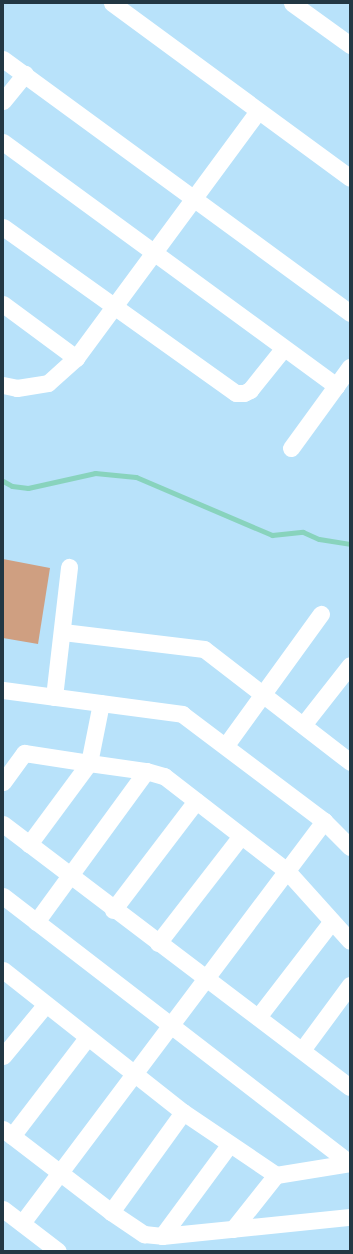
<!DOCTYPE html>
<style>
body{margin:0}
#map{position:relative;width:353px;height:1254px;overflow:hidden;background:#b8e2fa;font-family:Inter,sans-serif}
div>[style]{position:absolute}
.green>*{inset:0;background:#cf9f81}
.stream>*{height:5px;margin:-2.5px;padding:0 2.5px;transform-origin:2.5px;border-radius:2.5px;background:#88d3bd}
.street>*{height:17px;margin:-8.5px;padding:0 8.5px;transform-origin:8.5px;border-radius:8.5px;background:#fff}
span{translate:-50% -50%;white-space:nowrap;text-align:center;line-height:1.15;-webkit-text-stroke:4px #b8e2fa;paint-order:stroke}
.frame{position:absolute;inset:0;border:4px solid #223743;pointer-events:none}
</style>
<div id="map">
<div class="green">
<i style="clip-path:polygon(3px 559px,50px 568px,38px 644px,3px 638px)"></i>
</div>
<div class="stream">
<i style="left:3px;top:481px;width:10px;rotate:29deg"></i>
<i style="left:12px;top:486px;width:16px;rotate:7deg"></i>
<i style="left:28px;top:488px;width:69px;rotate:-12.6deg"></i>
<i style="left:95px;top:473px;width:41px;rotate:5.6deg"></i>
<i style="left:136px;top:477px;width:148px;rotate:23.1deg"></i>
<i style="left:272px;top:535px;width:31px;rotate:-6deg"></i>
<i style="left:303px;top:532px;width:17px;rotate:24deg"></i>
<i style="left:319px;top:539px;width:31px;rotate:9deg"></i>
</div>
<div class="street">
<i style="left:112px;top:3px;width:295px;rotate:36.3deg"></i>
<i style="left:292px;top:3px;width:72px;rotate:35.9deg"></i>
<i style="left:3px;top:59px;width:430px;rotate:36.2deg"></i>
<i style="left:3px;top:101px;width:35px;rotate:-51deg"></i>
<i style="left:3px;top:142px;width:413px;rotate:36.2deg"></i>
<i style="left:336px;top:386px;width:24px;rotate:-54deg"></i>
<i style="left:3px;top:227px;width:286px;rotate:35.5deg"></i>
<i style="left:236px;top:393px;width:8px"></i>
<i style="left:244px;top:393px;width:7px;rotate:-27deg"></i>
<i style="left:250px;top:390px;width:53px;rotate:-51.2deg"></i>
<i style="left:3px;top:304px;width:91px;rotate:36.5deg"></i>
<i style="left:3px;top:385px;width:14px;rotate:12deg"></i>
<i style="left:17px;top:388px;width:31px;rotate:-9deg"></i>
<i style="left:48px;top:383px;width:38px;rotate:-42deg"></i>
<i style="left:76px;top:358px;width:307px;rotate:-53.6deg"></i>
<i style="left:291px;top:448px;width:77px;rotate:-54deg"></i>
<i style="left:63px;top:632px;width:142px;rotate:6.9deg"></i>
<i style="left:204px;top:649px;width:185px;rotate:37.7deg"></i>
<i style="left:3px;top:690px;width:181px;rotate:7.6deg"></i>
<i style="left:182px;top:714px;width:178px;rotate:37deg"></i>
<i style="left:324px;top:821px;width:37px;rotate:45deg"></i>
<i style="left:54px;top:697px;width:131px;rotate:-83.4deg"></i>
<i style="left:101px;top:703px;width:61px;rotate:101.3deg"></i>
<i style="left:89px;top:763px;width:58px;rotate:8deg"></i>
<i style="left:146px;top:771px;width:19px;rotate:16deg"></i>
<i style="left:164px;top:776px;width:155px;rotate:37.7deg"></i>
<i style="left:287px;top:871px;width:94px;rotate:48deg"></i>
<i style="left:303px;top:725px;width:76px;rotate:-51.9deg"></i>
<i style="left:226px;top:745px;width:162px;rotate:-54.1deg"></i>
<i style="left:3px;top:782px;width:36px;rotate:-54deg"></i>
<i style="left:24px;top:753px;width:66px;rotate:8.7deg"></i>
<i style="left:89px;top:763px;width:101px;rotate:126.5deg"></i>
<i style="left:3px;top:824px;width:435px;rotate:37.2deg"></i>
<i style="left:3px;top:896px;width:438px;rotate:37.6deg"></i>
<i style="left:113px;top:910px;width:137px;rotate:-52.7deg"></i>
<i style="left:36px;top:922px;width:187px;rotate:-53.9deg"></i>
<i style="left:158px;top:943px;width:135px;rotate:-52.2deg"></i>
<i style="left:3px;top:970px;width:229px;rotate:38.3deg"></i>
<i style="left:183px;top:1112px;width:112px;rotate:34.1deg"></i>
<i style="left:276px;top:1175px;width:75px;rotate:-9.2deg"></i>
<i style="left:258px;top:1017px;width:121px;rotate:-52.4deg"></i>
<i style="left:302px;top:1050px;width:81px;rotate:-53.6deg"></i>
<i style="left:3px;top:1056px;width:67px;rotate:-50.4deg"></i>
<i style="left:3px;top:1129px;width:136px;rotate:37.5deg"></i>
<i style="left:111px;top:1212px;width:40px;rotate:34deg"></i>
<i style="left:144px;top:1234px;width:18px;rotate:6deg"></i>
<i style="left:162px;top:1236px;width:189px;rotate:-5.8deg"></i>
<i style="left:12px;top:1136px;width:123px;rotate:-52.6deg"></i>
<i style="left:3px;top:1209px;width:69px;rotate:37.4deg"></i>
<i style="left:111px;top:1212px;width:123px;rotate:-54.2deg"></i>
<i style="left:22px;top:1223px;width:503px;rotate:-53.08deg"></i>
<i style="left:233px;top:1229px;width:69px;rotate:-51.5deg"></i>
<i style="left:162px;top:1236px;width:113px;rotate:-53.6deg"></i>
</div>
<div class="frame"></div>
</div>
